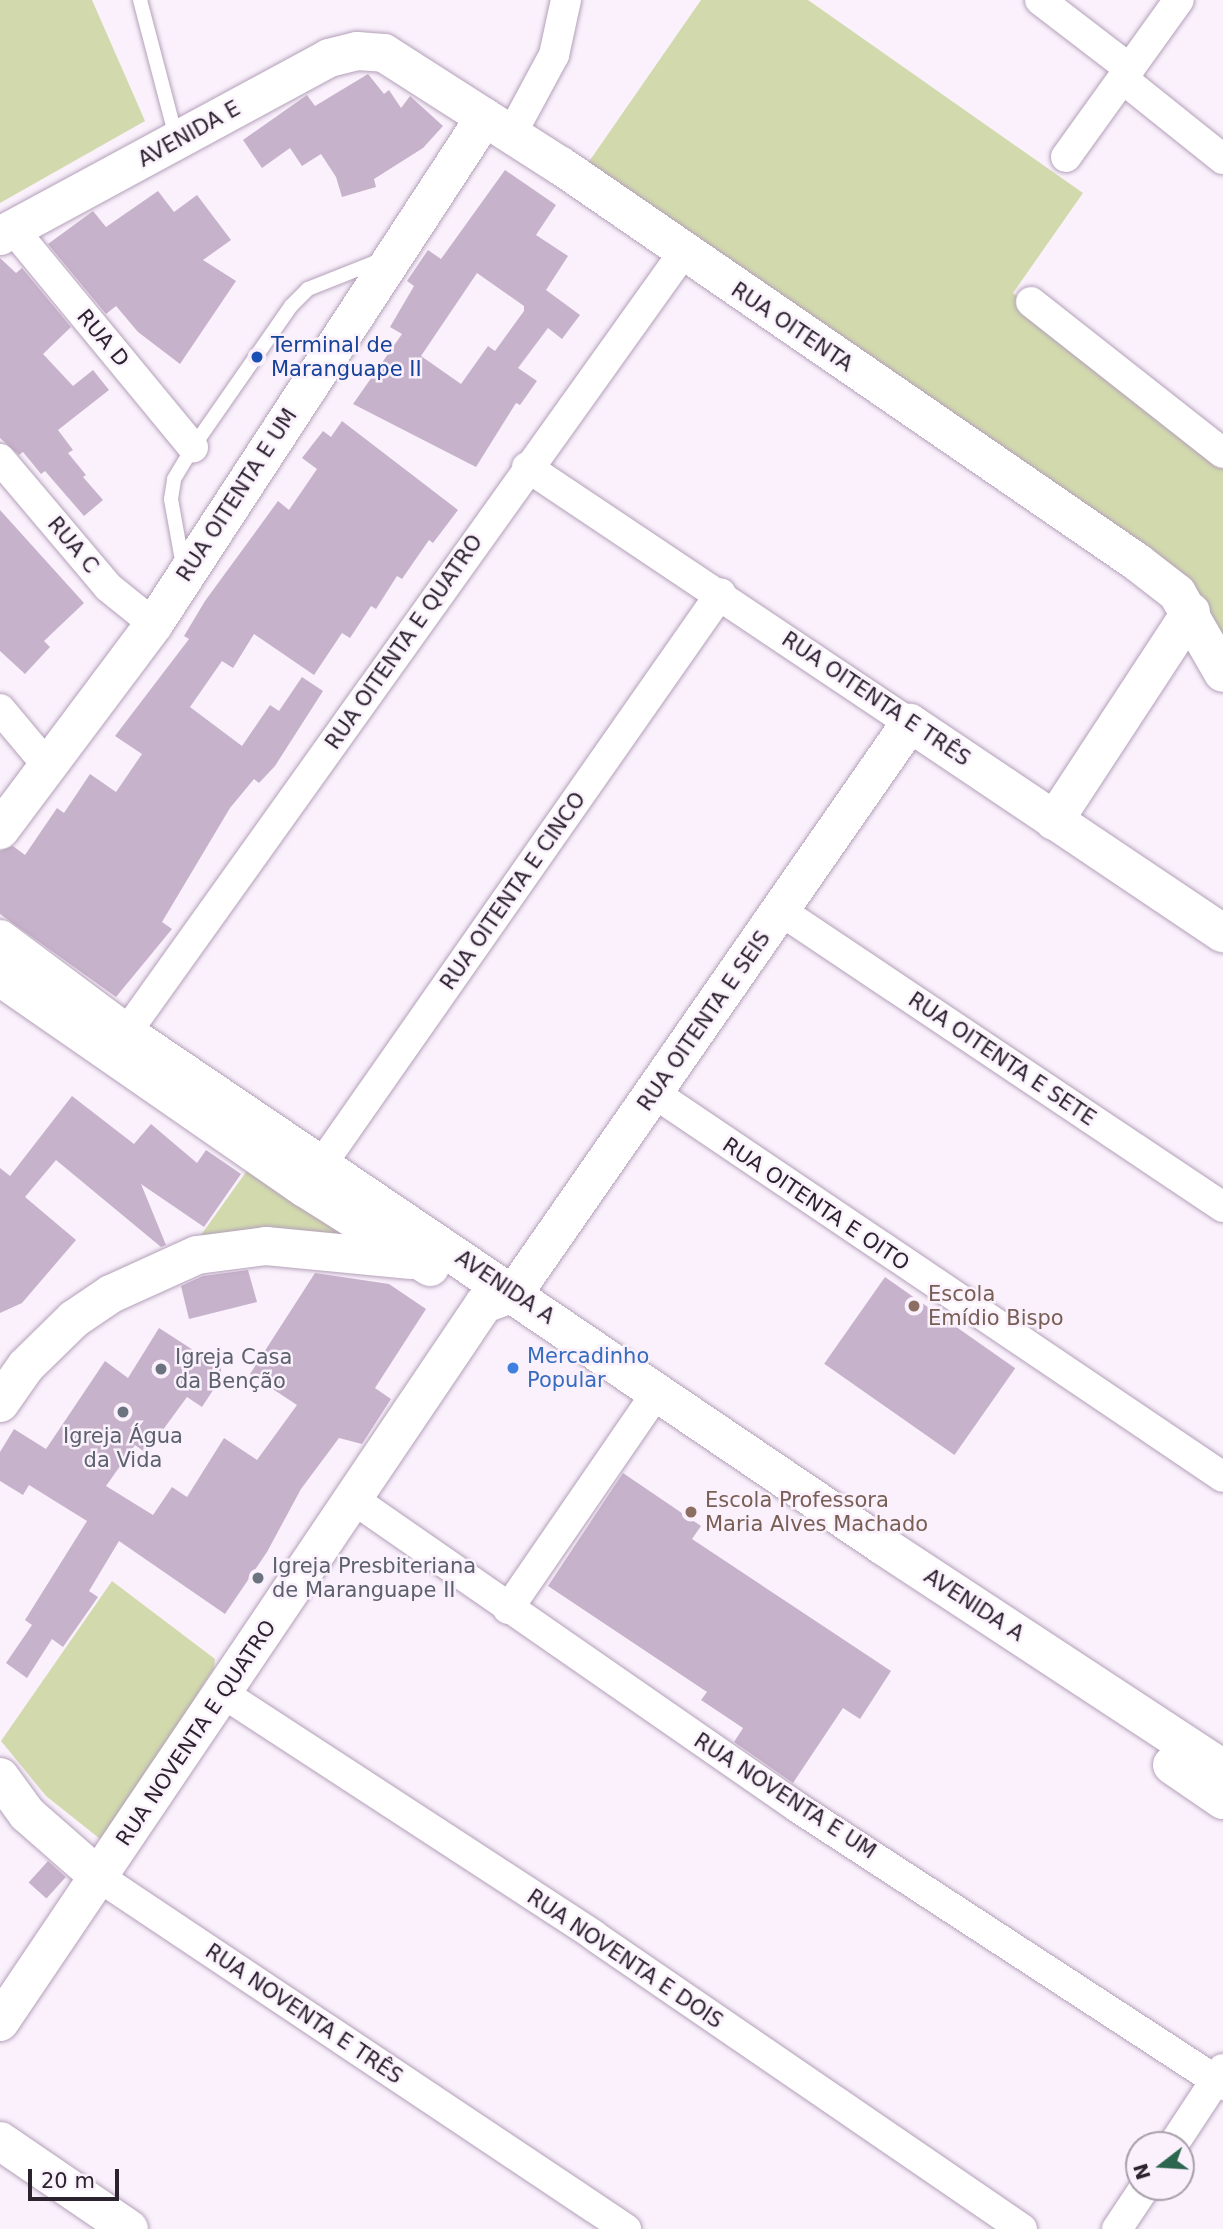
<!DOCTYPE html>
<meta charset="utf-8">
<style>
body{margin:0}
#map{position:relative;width:1223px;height:2229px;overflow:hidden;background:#faf1fc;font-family:"DejaVu Sans",sans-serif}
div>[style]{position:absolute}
.green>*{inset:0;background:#d2daad}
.building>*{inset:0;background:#c7b2cb;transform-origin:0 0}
.roads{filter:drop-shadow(0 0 2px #b4a0b9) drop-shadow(0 0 2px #b4a0b9)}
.lane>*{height:14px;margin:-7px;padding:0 7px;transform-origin:7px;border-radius:7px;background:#fff}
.street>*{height:30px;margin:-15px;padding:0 15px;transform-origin:15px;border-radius:15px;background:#fff}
.secondary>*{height:38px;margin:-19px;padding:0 19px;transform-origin:19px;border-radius:19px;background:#fff}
.dots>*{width:19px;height:19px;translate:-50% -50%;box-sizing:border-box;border:4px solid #faf1fc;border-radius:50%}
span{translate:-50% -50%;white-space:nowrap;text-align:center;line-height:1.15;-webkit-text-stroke:5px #faf1fc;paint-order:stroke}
.street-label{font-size:21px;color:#2b232d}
.transit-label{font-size:21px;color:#164399}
.left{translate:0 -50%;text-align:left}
.education-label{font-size:21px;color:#785e54}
.shop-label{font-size:21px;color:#366cbe}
.worship-label{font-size:21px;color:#5b616d}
.north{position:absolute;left:1125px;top:2131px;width:70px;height:70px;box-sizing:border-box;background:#faf1fc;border:2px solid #a79fa9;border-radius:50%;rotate:253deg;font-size:19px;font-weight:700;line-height:28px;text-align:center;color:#2b232d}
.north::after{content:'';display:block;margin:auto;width:24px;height:32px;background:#2d664f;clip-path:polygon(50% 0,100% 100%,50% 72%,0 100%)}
.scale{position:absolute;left:28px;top:2169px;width:91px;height:32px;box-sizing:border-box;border:4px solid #2b232d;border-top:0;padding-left:9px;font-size:21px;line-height:24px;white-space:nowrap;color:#2b232d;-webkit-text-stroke:5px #faf1fc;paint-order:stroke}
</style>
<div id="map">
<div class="green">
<i style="clip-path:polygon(0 0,92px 0,145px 121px,0 203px)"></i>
<i style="clip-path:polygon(701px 0,808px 0,1083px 193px,1013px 293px,1223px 461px,1223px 678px,1184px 599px,579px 176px)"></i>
<i style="clip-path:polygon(256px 1158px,414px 1258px,191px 1249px)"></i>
<i style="clip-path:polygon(112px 1581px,215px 1659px,214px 1668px,104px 1842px,46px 1796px,1px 1741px)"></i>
</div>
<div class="building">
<i style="clip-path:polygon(368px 74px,384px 94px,389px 90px,401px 108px,410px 96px,443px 126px,423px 148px,374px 179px,376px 187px,342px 197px,336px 177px,321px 154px,302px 166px,290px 148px,262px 168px,243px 140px,307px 95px,315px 106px)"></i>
<i style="clip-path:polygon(evenodd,505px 170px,556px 205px,536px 235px,568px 256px,546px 290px,580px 315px,562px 339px,548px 328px,518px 368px,537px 381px,520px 405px,516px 403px,476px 467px,353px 404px,402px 334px,390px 327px,414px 286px,407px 281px,428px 250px,441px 259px,505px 170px,477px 273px,524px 306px,524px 311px,495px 351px,488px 346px,461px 384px,421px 356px,477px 273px)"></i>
<i style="clip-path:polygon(158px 191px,174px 212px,197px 195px,231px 240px,203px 260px,236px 281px,180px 364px,138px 332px,116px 306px,106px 314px,48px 244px,93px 211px,106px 227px)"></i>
<i style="clip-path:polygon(0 258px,16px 273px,22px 268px,71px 327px,43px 354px,73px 386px,93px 370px,109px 390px,58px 430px,73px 450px,68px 453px,86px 475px,83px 477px,103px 500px,84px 516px,45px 471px,41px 474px,23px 452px,19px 455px,0 438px)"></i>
<i style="clip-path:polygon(342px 421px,458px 510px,433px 543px,429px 540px,402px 579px,397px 576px,376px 609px,371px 606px,350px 638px,342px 633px,314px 675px,254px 634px,233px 668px,222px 661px,190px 707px,242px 746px,270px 705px,279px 711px,302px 677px,323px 691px,275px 766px,259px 783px,254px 779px,230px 808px,162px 922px,172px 929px,116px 997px,0 914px,0 851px,13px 846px,25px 855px,57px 808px,64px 813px,90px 774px,116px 792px,142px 754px,115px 736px,189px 639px,184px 636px,205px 601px,278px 501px,289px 510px,317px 469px,302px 458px,323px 431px,331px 437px)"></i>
<i style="clip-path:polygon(0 510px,84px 603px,44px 641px,50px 647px,25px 674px,0 651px)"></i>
<i style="clip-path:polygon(72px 1096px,134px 1144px,151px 1124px,197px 1163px,206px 1150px,241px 1174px,204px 1227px,141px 1184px,166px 1245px,161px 1247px,56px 1160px,25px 1197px,76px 1240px,22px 1303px,0 1313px,0 1168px,10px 1176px)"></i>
<i style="clip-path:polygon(248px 1270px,257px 1302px,189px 1319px,181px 1286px,203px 1276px)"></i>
<i style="clip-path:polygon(315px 1273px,389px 1284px,426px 1309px,375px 1388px,391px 1399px,362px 1444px,339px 1438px,301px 1489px,267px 1552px,225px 1614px,119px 1541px,89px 1591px,98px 1597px,63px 1647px,52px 1639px,27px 1678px,6px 1663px,32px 1625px,25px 1620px,87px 1521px,29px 1485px,23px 1495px,0 1481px,0 1452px,14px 1429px,46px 1449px,105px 1361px,128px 1378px,159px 1328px,221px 1368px,221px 1378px,202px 1407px,187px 1397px,146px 1453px,135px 1445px,106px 1486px,153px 1515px,172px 1487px,187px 1497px,224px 1438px,257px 1460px,297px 1405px,250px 1374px)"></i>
<i style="left:885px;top:1277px;width:159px;height:106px;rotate:35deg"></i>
<i style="clip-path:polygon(623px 1473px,701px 1526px,692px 1539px,891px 1671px,860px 1719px,843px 1708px,793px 1783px,734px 1742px,743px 1728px,701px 1700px,707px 1692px,548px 1586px)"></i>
<i style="left:48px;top:1861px;width:24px;height:29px;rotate:42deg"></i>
</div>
<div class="roads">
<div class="lane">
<i style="left:140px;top:0;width:142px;rotate:75.3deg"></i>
<i style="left:183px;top:566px;width:68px;rotate:-100.2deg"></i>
<i style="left:171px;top:499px;width:20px;rotate:-81deg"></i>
<i style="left:174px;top:479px;width:37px;rotate:-59deg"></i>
<i style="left:193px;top:447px;width:172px;rotate:-55.2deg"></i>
<i style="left:291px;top:306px;width:24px;rotate:-45deg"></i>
<i style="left:308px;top:289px;width:79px;rotate:-21.7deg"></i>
</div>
<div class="street">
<i style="left:1040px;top:0;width:113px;rotate:37.5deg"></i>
<i style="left:1123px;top:79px;width:128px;rotate:38.7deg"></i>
<i style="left:512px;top:133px;width:89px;rotate:-61.7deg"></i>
<i style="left:554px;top:55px;width:56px;rotate:-77.7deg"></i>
<i style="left:1066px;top:157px;width:193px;rotate:-54.3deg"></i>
<i style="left:13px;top:229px;width:283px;rotate:50.5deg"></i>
<i style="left:1031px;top:302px;width:244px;rotate:38.2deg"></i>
<i style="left:0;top:459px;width:167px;rotate:49.8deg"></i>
<i style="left:108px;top:587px;width:59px;rotate:38.8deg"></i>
<i style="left:527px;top:467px;width:461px;rotate:33.8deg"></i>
<i style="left:0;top:709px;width:73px;rotate:50deg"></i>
<i style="left:781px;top:911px;width:532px;rotate:33.81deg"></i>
<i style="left:126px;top:1033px;width:958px;rotate:-54.47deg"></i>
<i style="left:654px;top:1093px;width:686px;rotate:34.01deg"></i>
<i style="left:310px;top:1181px;width:717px;rotate:-55.05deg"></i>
<i style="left:353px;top:1499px;width:540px;rotate:34.75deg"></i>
<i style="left:797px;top:1807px;width:509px;rotate:33.13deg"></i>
<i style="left:508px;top:1609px;width:242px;rotate:-55.5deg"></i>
<i style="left:224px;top:1694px;width:441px;rotate:33.1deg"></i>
<i style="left:593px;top:1935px;width:520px;rotate:34.42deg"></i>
<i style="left:99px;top:1877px;width:634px;rotate:33.74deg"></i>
<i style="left:1173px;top:2145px;width:91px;rotate:-56.7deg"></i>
<i style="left:1117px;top:2229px;width:50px;rotate:-56.3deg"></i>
</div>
<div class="secondary">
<i style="left:0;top:236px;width:374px;rotate:-28.4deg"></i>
<i style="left:329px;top:58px;width:29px;rotate:-14deg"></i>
<i style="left:357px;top:51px;width:27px;rotate:4deg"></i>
<i style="left:384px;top:53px;width:210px;rotate:32.6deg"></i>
<i style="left:561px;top:166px;width:699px;rotate:34.51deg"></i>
<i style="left:1137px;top:562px;width:51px;rotate:37.8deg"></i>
<i style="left:1177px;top:593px;width:92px;rotate:60.1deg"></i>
<i style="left:1054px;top:821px;width:250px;rotate:-56.8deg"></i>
<i style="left:0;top:830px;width:257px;rotate:-53.2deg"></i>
<i style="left:154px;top:624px;width:605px;rotate:-56.86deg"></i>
<i style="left:0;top:939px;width:157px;rotate:36.7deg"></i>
<i style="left:126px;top:1033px;width:913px;rotate:34.11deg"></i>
<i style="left:882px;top:1545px;width:408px;rotate:33.3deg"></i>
<i style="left:0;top:977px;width:371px;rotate:34.7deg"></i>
<i style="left:305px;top:1188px;width:148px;rotate:32.3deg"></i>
<i style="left:0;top:1403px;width:45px;rotate:-54.9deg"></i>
<i style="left:26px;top:1366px;width:67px;rotate:-44.4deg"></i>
<i style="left:74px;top:1319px;width:45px;rotate:-34deg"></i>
<i style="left:111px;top:1294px;width:94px;rotate:-24.4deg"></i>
<i style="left:197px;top:1255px;width:70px;rotate:-7.4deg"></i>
<i style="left:266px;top:1246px;width:146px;rotate:5.5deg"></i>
<i style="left:1172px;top:1765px;width:62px;rotate:34.5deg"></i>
<i style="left:0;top:1777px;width:46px;rotate:53.9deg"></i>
<i style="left:27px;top:1814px;width:96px;rotate:41.2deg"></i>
<i style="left:0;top:2022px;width:866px;rotate:-56.02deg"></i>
<i style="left:484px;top:1304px;width:32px;rotate:-20deg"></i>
<i style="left:514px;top:1293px;width:694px;rotate:-55.21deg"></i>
<i style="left:910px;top:723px;width:377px;rotate:33.9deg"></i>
<i style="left:0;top:2141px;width:156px;rotate:34.3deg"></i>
</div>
</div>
<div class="dots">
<i style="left:257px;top:357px;background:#1a4fb4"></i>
<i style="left:914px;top:1306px;background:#8d6e63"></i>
<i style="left:513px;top:1368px;background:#3f7fe0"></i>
<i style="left:161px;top:1369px;background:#6b7280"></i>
<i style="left:123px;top:1412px;background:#6b7280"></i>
<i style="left:691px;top:1512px;background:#8d6e63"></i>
<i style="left:258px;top:1578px;background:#6b7280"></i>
</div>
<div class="street-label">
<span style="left:189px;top:134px;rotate:-29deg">AVENIDA E</span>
<span style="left:792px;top:327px;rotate:34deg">RUA OITENTA</span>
<span style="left:103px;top:338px;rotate:50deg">RUA D</span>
<span style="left:237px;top:495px;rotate:-57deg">RUA OITENTA E UM</span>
<span style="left:73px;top:545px;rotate:50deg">RUA C</span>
<span style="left:404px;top:642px;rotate:-55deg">RUA OITENTA E QUATRO</span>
<span style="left:876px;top:699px;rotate:34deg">RUA OITENTA E TRÊS</span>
<span style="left:513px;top:891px;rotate:-55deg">RUA OITENTA E CINCO</span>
<span style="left:704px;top:1021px;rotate:-55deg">RUA OITENTA E SEIS</span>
<span style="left:1002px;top:1059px;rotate:34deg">RUA OITENTA E SETE</span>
<span style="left:816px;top:1204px;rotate:34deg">RUA OITENTA E OITO</span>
<span style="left:505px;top:1287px;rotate:34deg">AVENIDA A</span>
<span style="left:974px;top:1605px;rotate:33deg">AVENIDA A</span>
<span style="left:196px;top:1733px;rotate:-56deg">RUA NOVENTA E QUATRO</span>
<span style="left:785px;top:1796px;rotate:33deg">RUA NOVENTA E UM</span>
<span style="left:625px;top:1959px;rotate:34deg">RUA NOVENTA E DOIS</span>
<span style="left:304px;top:2014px;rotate:34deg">RUA NOVENTA E TRÊS</span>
</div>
<div class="transit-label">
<span class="left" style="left:271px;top:357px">Terminal de<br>Maranguape II</span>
</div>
<div class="education-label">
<span class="left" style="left:928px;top:1306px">Escola<br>Emídio Bispo</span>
<span class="left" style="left:705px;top:1512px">Escola Professora<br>Maria Alves Machado</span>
</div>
<div class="shop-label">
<span class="left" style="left:527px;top:1368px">Mercadinho<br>Popular</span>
</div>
<div class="worship-label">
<span class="left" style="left:175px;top:1369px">Igreja Casa<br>da Benção</span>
<span style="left:123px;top:1448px">Igreja Água<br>da Vida</span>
<span class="left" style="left:272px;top:1578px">Igreja Presbiteriana<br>de Maranguape II</span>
</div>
<div class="north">N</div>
<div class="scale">20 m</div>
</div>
